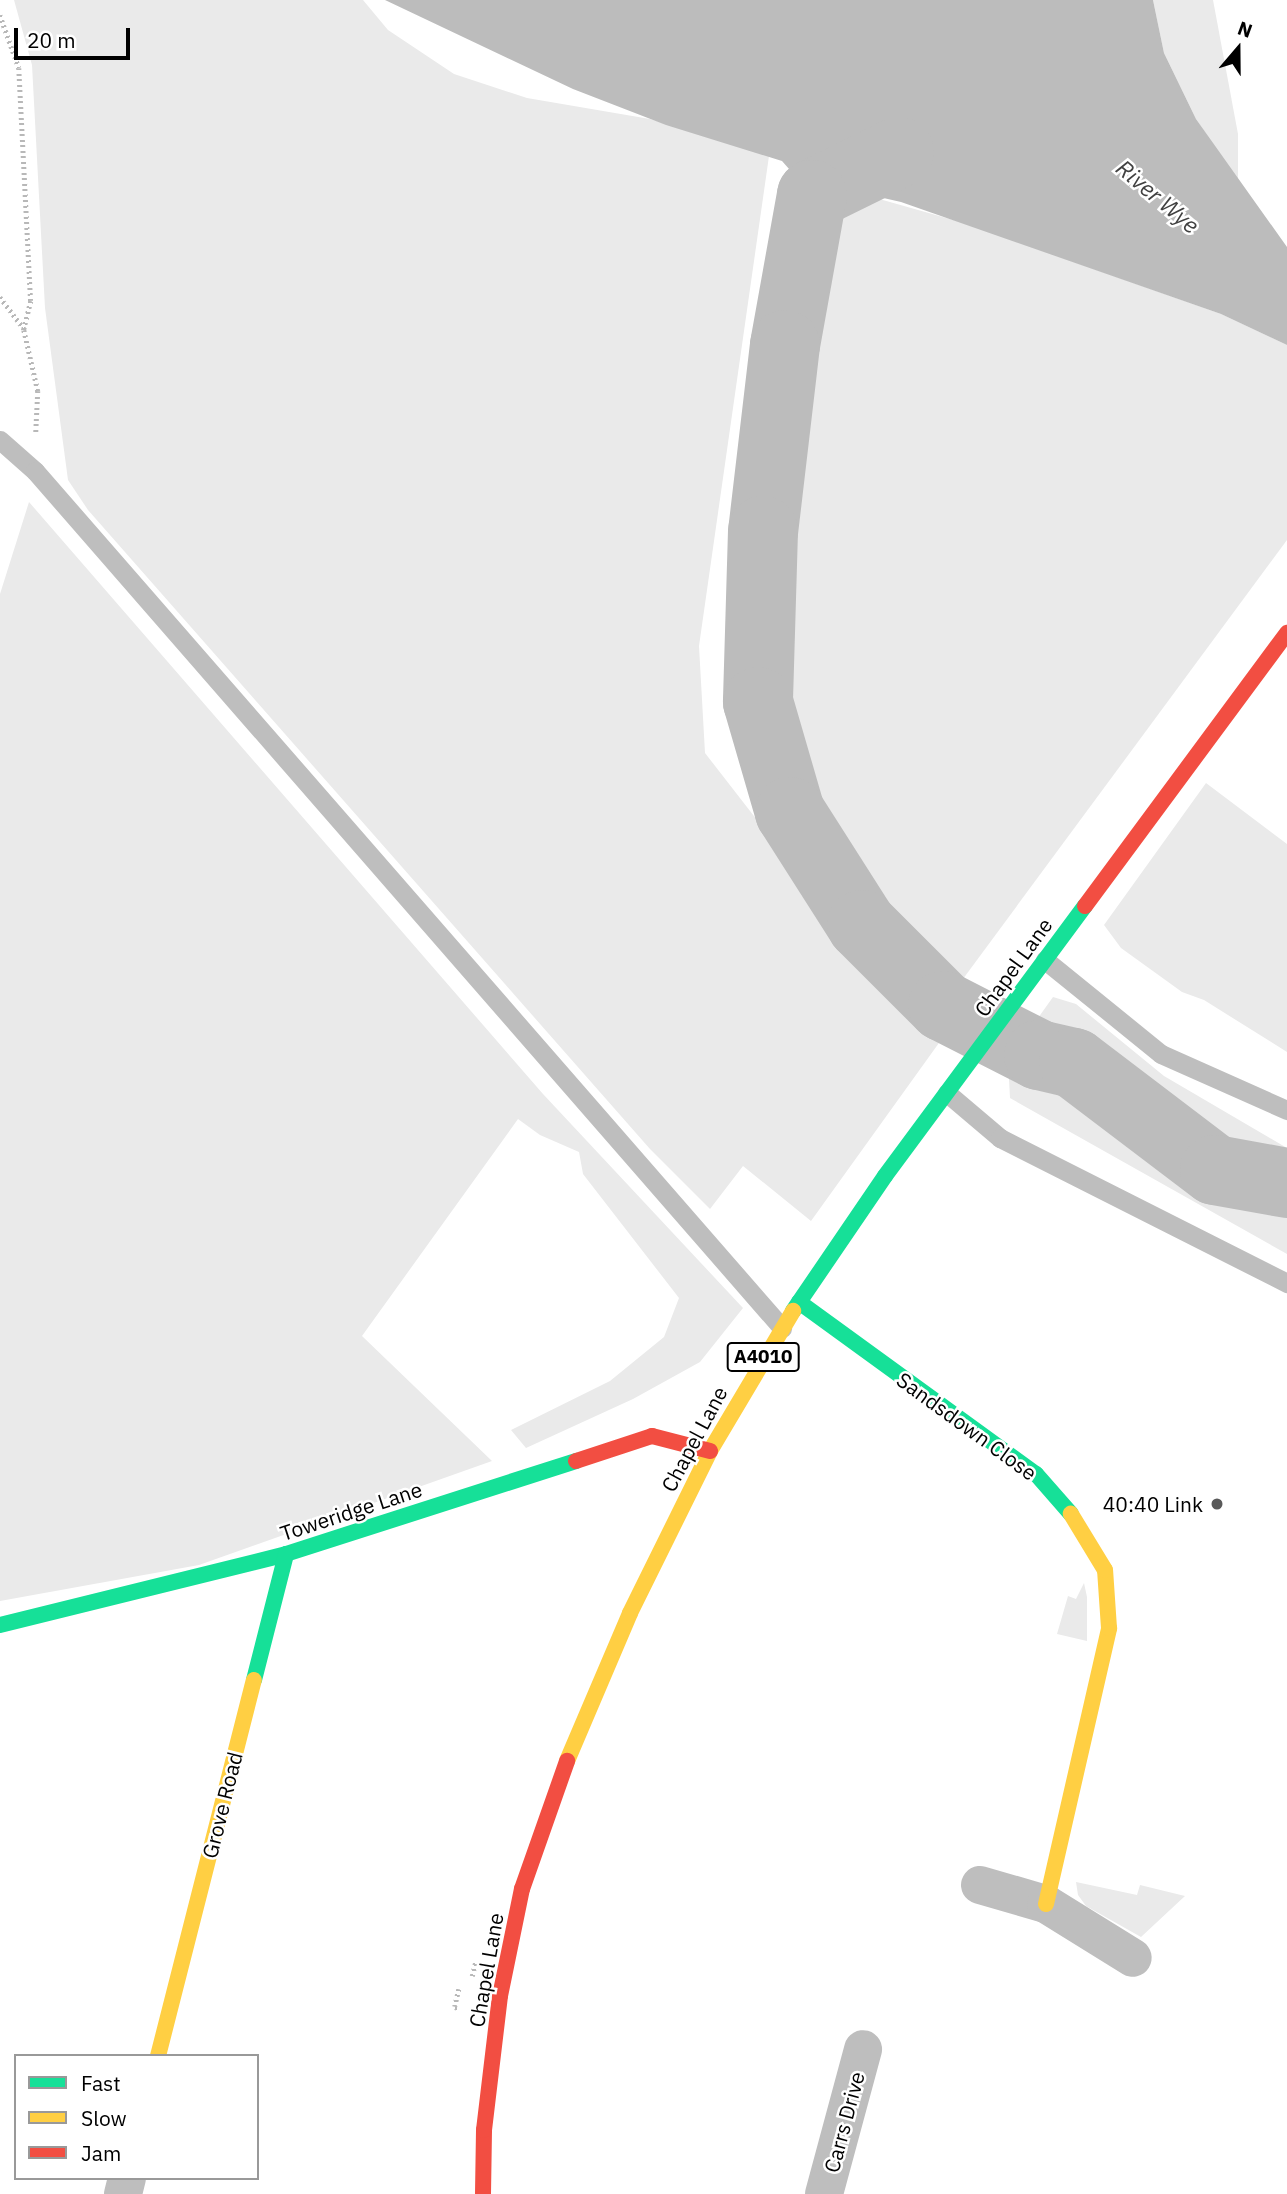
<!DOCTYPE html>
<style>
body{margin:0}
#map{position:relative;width:1287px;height:2194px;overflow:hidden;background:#fff;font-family:"IBM Plex Sans",sans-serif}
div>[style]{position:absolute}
.green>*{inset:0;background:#eaeaea}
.water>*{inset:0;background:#bcbcbc}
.river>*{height:70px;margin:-35px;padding:0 35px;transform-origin:35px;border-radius:35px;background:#bcbcbc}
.path>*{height:4.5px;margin-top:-2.25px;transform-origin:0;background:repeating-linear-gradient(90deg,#b8b8b8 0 2px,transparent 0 5.5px)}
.lane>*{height:19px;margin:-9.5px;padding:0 9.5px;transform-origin:9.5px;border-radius:9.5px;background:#bebebe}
.street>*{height:38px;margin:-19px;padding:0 19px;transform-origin:19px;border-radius:19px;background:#bebebe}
.fast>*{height:16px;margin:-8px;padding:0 8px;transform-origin:8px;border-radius:8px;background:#16e098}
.slow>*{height:16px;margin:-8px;padding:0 8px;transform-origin:8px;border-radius:8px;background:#ffcf43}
.jam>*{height:16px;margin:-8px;padding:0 8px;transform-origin:8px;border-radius:8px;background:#f24e42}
.path-bridge>*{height:4.5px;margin-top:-2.25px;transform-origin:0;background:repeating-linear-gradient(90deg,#b8b8b8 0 2px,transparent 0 5.5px)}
.dots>*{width:19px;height:19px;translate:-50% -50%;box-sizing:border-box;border:4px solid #fff;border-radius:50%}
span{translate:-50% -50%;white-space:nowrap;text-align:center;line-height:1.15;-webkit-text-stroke:5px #fff;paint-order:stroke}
.shield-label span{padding:2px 5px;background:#fff;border:2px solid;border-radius:5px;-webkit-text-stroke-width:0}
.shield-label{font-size:19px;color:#000;font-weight:700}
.street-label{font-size:21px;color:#000}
.poi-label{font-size:21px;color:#000}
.right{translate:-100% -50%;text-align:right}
.water-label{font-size:23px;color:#414141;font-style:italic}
.legend{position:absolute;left:14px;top:2054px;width:245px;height:126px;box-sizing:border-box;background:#fff;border:2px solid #999;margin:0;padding:9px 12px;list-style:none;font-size:21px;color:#000}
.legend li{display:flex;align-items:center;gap:14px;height:35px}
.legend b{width:35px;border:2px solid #999}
.north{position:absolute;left:1203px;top:14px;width:70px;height:70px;-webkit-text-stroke:5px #fff;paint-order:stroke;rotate:20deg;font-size:19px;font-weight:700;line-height:28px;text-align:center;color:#000}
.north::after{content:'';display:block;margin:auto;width:24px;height:32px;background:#000;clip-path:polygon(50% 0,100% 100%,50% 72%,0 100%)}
.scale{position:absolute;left:14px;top:28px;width:116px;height:32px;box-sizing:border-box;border:4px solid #000;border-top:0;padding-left:9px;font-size:21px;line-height:24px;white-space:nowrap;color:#000;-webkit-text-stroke:5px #fff;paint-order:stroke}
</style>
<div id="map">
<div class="green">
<i style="clip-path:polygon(14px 0,363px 0,388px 30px,454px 74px,527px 98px,650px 119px,769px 156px,699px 646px,705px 753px,816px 896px,954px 1022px,811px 1221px,743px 1166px,710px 1209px,650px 1149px,88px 510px,68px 480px,45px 308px,32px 65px)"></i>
<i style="clip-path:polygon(1153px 0,1213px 0,1238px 134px,1238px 181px,1196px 119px,1164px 53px)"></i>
<i style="clip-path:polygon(844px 189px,964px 223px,1221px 314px,1287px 345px,1287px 540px,943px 1006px,862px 925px,790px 812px,758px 702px,763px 531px,785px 345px,812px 195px)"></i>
<i style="clip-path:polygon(29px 502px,543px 1094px,743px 1308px,700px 1362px,633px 1399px,526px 1448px,511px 1430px,610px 1381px,664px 1337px,679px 1298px,583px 1174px,579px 1152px,540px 1135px,518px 1119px,362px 1336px,492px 1461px,199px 1565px,0 1601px,0 594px)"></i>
<i style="clip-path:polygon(1206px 783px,1287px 844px,1287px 1052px,1204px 1000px,1182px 992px,1121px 948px,1104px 925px)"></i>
<i style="clip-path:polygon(1053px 997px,1076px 1004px,1164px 1076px,1287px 1148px,1287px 1254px,1010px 1098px,1008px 1060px)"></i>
<i style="clip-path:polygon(1084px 1583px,1087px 1597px,1087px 1641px,1057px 1634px,1068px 1596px,1076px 1599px)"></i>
<i style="clip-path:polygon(1076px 1882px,1137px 1895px,1140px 1885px,1185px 1896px,1141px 1937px,1086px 1906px,1078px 1895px)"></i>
</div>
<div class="water">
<i style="clip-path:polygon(385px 0,1153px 0,1164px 53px,1196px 119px,1287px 247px,1287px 345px,1221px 314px,901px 202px,844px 189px,812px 195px,782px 161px,666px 125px,573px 89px)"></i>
</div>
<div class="river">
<i style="left:899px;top:152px;width:97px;rotate:153.7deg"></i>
<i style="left:812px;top:195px;width:152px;rotate:100.2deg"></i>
<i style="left:785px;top:345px;width:187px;rotate:96.7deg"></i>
<i style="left:763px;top:531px;width:171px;rotate:91.7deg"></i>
<i style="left:758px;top:702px;width:115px;rotate:73.8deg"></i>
<i style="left:790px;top:812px;width:134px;rotate:57.5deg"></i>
<i style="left:862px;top:925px;width:115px;rotate:45deg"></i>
<i style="left:943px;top:1006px;width:108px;rotate:27deg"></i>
<i style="left:1039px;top:1055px;width:36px;rotate:13deg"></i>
<i style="left:1074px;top:1063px;width:177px;rotate:37.2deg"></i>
<i style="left:1215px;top:1170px;width:73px;rotate:10.2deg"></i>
</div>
<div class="path">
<i style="left:0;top:15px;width:56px;rotate:70.3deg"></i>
<i style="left:19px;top:68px;width:233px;rotate:87.1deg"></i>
<i style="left:31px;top:301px;width:30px;rotate:104deg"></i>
<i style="left:24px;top:330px;width:63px;rotate:77.1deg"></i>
<i style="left:38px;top:391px;width:41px;rotate:92.8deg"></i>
<i style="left:0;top:297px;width:40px;rotate:53deg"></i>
<i style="left:459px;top:1989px;width:18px;rotate:103deg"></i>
<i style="left:455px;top:2007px;width:4px;rotate:14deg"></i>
</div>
<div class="lane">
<i style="left:0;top:440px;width:47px;rotate:41.5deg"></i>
<i style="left:35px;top:471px;width:1137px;rotate:48.92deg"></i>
<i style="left:1045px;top:960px;width:149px;rotate:39deg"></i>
<i style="left:1161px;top:1054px;width:138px;rotate:24deg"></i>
<i style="left:947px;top:1093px;width:70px;rotate:40.3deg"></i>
<i style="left:1000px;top:1138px;width:322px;rotate:26.8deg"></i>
</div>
<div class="street">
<i style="left:980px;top:1885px;width:69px;rotate:16.1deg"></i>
<i style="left:1046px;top:1904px;width:102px;rotate:31.8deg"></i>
<i style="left:123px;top:2194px;width:16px;rotate:-76deg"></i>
<i style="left:824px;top:2194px;width:150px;rotate:-74.9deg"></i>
</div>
<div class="fast">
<i style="left:799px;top:1302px;width:293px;rotate:36deg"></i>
<i style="left:1036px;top:1474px;width:53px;rotate:48.8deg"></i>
<i style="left:793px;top:1311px;width:163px;rotate:-55.7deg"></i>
<i style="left:885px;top:1176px;width:336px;rotate:-53.5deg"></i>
<i style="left:0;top:1625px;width:295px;rotate:-13.9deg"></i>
<i style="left:286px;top:1554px;width:305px;rotate:-17.8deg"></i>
<i style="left:254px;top:1680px;width:130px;rotate:-75.7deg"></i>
</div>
<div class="slow">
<i style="left:567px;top:1761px;width:161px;rotate:-66.9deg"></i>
<i style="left:630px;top:1613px;width:181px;rotate:-63.7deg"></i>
<i style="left:710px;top:1451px;width:163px;rotate:-59.3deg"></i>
<i style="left:1046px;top:1904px;width:283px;rotate:-77.1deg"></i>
<i style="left:1109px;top:1628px;width:58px;rotate:-93.9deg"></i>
<i style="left:1105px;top:1570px;width:66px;rotate:-121.3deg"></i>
<i style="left:158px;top:2056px;width:388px;rotate:-75.7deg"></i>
</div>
<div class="jam">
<i style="left:1085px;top:906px;width:340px;rotate:-53.5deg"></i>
<i style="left:576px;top:1461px;width:80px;rotate:-18.2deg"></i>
<i style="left:652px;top:1436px;width:60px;rotate:14.5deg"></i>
<i style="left:483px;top:2194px;width:64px;rotate:-89.1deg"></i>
<i style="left:484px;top:2130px;width:135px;rotate:-83.2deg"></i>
<i style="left:500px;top:1996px;width:109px;rotate:-78.4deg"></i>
<i style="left:522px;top:1889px;width:136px;rotate:-70.6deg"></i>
</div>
<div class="path-bridge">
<i style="left:472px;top:1976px;width:16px;rotate:-76deg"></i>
</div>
<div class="dots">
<i style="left:1217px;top:1504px;background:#595959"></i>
</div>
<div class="shield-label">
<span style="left:763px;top:1357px">A4010</span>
</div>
<div class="street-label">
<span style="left:1013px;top:967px;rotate:-54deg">Chapel Lane</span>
<span style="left:967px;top:1426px;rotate:36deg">Sandsdown Close</span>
<span style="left:694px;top:1439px;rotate:-62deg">Chapel Lane</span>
<span style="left:351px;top:1511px;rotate:-18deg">Toweridge Lane</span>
<span style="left:222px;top:1805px;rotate:-76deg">Grove Road</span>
<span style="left:486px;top:1970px;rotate:-80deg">Chapel Lane</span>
<span style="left:844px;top:2122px;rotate:-75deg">Carrs Drive</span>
</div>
<div class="poi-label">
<span class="right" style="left:1203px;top:1504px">40:40 Link</span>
</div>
<div class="water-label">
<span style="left:1158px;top:196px;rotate:40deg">River Wye</span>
</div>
<ul class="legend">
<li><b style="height:9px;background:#16e098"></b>Fast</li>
<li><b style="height:9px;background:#ffcf43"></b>Slow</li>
<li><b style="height:9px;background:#f24e42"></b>Jam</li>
</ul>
<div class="north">N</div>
<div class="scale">20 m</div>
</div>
